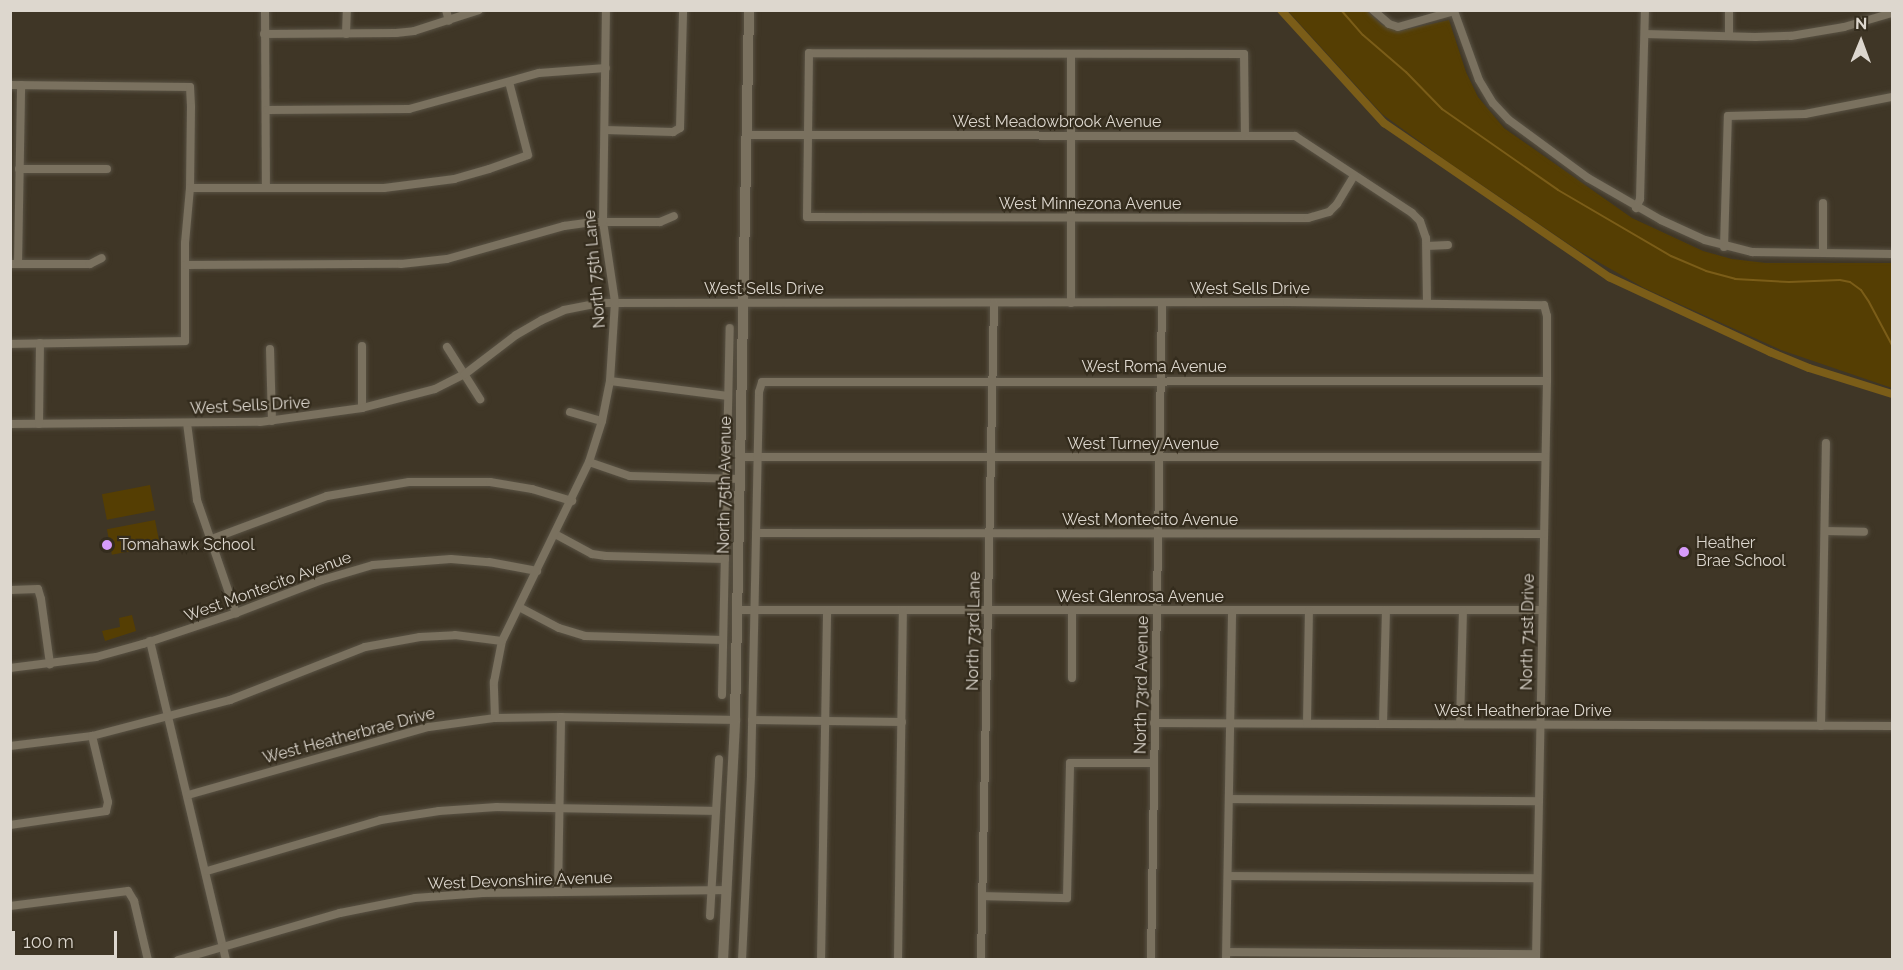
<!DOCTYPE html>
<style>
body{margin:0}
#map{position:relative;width:1903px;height:970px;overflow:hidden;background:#3f3626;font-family:Raleway,sans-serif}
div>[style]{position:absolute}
.green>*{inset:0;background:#553e03;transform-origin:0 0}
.stream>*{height:2px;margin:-1px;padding:0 1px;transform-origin:1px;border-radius:1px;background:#7b5d18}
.canal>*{height:8px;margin:-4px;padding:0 4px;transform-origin:4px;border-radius:4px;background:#7b5d18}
.roads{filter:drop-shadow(0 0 2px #595244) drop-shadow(0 0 2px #595244)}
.street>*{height:8px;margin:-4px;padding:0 4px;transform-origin:4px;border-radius:4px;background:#7a715f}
.secondary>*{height:10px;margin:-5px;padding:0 5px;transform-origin:5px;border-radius:5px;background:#7a715f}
.dots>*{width:16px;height:16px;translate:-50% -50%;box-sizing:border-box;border:3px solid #342c1d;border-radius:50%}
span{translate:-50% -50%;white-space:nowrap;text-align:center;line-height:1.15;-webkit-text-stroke:4.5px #342c1d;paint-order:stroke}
.street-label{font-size:16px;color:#ddd7ce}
.poi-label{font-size:16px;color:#ddd7ce}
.left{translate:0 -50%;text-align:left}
.frame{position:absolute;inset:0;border:12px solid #ddd7ce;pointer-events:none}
.north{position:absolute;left:1831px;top:12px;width:60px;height:60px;-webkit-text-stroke:4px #342c1d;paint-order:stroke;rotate:1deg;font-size:16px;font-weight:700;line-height:24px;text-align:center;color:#ddd7ce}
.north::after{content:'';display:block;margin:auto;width:21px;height:27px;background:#ddd7ce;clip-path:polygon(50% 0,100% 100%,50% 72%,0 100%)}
.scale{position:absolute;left:12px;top:931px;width:105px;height:27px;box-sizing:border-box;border:3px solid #ddd7ce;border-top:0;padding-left:8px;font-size:18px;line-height:21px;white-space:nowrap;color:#ddd7ce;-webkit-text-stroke:4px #342c1d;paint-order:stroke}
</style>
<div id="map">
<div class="green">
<i style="clip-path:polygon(1288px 11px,1367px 11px,1382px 25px,1400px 31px,1449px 20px,1466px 72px,1478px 97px,1504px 128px,1632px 218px,1703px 251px,1732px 259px,1766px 263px,1892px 263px,1892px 388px,1781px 350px,1644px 288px,1579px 251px,1445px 160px,1382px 114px)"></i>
<i style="left:150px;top:485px;width:26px;height:49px;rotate:79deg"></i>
<i style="left:155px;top:520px;width:26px;height:49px;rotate:79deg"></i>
<i style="clip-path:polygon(132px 615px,136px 631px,105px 641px,102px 631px,120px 627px,119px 618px)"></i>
</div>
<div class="stream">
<i style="left:1341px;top:10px;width:33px;rotate:49deg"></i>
<i style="left:1363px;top:35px;width:57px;rotate:40.7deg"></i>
<i style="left:1406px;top:72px;width:52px;rotate:45.8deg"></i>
<i style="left:1442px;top:109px;width:141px;rotate:34.9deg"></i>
<i style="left:1558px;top:190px;width:131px;rotate:30.3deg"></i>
<i style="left:1671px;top:256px;width:38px;rotate:23deg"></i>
<i style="left:1706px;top:271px;width:30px;rotate:15deg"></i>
<i style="left:1735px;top:279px;width:54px;rotate:3.2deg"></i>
<i style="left:1789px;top:282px;width:51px;rotate:-2.2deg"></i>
<i style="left:1840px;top:280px;width:10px;rotate:11deg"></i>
<i style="left:1850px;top:282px;width:14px;rotate:36deg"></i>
<i style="left:1861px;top:290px;width:14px;rotate:56deg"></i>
<i style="left:1869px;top:302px;width:49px;rotate:61.9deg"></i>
</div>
<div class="canal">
<i style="left:1281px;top:10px;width:153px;rotate:47.7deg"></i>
<i style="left:1384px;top:123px;width:273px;rotate:34.4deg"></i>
<i style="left:1609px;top:277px;width:178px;rotate:25deg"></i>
<i style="left:1770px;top:352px;width:42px;rotate:22.3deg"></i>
<i style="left:1809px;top:368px;width:87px;rotate:17.4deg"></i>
</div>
<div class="roads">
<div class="street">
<i style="left:265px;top:10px;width:177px;rotate:89.7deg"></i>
<i style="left:446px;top:10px;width:11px;rotate:75deg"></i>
<i style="left:1373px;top:10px;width:21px;rotate:41deg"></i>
<i style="left:1389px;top:24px;width:9px;rotate:18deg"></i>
<i style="left:1398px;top:27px;width:58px;rotate:-15.9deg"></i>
<i style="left:1454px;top:11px;width:73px;rotate:70.1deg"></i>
<i style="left:1479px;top:80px;width:27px;rotate:59deg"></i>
<i style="left:1493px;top:103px;width:23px;rotate:47deg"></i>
<i style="left:1509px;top:120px;width:98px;rotate:36.3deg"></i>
<i style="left:1588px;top:178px;width:84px;rotate:29.9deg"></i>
<i style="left:1661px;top:220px;width:48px;rotate:24.4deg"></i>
<i style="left:1705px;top:240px;width:49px;rotate:14.3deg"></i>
<i style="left:1752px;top:252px;width:140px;rotate:0.8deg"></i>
<i style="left:264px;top:34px;width:132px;rotate:-0.4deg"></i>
<i style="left:396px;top:33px;width:18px;rotate:-6deg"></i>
<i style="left:414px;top:31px;width:68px;rotate:-17.9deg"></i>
<i style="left:346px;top:34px;width:24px;rotate:-88deg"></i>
<i style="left:1645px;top:34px;width:110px;rotate:1.6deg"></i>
<i style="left:1755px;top:37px;width:36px;rotate:-2deg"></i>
<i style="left:1791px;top:36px;width:54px;rotate:-9.6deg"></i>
<i style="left:1844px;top:27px;width:50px;rotate:-16.3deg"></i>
<i style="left:1729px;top:36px;width:26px;rotate:-90deg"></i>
<i style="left:1071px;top:55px;width:248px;rotate:90deg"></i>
<i style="left:10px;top:85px;width:180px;rotate:0.6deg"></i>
<i style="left:190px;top:87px;width:20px;rotate:87deg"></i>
<i style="left:191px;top:107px;width:81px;rotate:90.7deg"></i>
<i style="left:190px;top:188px;width:55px;rotate:95.2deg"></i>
<i style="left:185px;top:243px;width:98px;rotate:90deg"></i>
<i style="left:185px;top:341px;width:175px;rotate:179deg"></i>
<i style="left:267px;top:110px;width:142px;rotate:-0.4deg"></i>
<i style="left:409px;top:109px;width:135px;rotate:-15.5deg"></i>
<i style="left:539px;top:73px;width:67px;rotate:-4.3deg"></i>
<i style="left:605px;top:130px;width:68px;rotate:1.7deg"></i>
<i style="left:673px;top:132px;width:8px;rotate:-30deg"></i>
<i style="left:680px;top:128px;width:118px;rotate:-88.5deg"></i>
<i style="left:747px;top:135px;width:548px;rotate:0.1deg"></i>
<i style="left:1295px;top:136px;width:140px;rotate:33.3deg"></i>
<i style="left:1412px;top:213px;width:11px;rotate:45deg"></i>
<i style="left:1420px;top:221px;width:18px;rotate:71deg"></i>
<i style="left:1426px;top:238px;width:65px;rotate:89.1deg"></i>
<i style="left:1245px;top:135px;width:81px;rotate:-90.7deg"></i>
<i style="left:1244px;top:54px;width:435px;rotate:-179.9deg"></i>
<i style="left:809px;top:53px;width:164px;rotate:90.7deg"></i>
<i style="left:807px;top:217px;width:501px;rotate:0.11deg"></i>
<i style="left:1308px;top:218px;width:22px;rotate:-16deg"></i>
<i style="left:1329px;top:212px;width:11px;rotate:-45deg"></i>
<i style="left:1337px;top:204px;width:33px;rotate:-59deg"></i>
<i style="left:19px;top:169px;width:88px"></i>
<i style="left:190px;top:188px;width:194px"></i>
<i style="left:384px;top:188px;width:71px;rotate:-7.3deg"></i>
<i style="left:454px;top:179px;width:36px;rotate:-16deg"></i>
<i style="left:489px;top:169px;width:41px;rotate:-19.7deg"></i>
<i style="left:528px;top:155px;width:75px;rotate:-104.6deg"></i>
<i style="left:1823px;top:203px;width:50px;rotate:90deg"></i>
<i style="left:1636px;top:208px;width:10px;rotate:-66deg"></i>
<i style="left:1640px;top:199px;width:189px;rotate:-88.5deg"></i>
<i style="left:1427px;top:246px;width:21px;rotate:-3deg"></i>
<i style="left:1724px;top:247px;width:131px;rotate:-88.3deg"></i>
<i style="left:1728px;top:116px;width:77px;rotate:-1.5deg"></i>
<i style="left:1805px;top:114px;width:89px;rotate:-11.1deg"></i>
<i style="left:10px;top:264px;width:80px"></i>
<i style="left:90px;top:264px;width:13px;rotate:-27deg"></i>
<i style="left:18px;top:264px;width:179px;rotate:-89deg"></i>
<i style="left:185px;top:265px;width:216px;rotate:-0.3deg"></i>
<i style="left:401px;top:264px;width:46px;rotate:-6.2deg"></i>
<i style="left:447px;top:259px;width:122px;rotate:-15.8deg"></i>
<i style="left:564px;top:226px;width:29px;rotate:-8deg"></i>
<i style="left:593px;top:222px;width:67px"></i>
<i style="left:660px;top:222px;width:15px;rotate:-23deg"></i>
<i style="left:362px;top:346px;width:62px;rotate:90deg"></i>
<i style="left:447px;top:347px;width:62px;rotate:57.6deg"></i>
<i style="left:270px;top:349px;width:72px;rotate:88.4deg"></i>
<i style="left:610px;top:381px;width:119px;rotate:7.2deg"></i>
<i style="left:570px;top:412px;width:33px;rotate:16deg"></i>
<i style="left:187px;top:423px;width:78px;rotate:82.6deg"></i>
<i style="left:197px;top:500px;width:120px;rotate:71deg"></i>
<i style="left:10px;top:424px;width:250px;rotate:-0.5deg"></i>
<i style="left:260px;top:422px;width:103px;rotate:-7.8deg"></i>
<i style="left:362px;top:408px;width:75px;rotate:-14.6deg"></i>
<i style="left:435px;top:389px;width:34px;rotate:-27deg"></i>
<i style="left:465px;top:374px;width:64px;rotate:-37.4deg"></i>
<i style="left:516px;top:335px;width:30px;rotate:-30deg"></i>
<i style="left:542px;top:320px;width:24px;rotate:-24deg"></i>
<i style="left:564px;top:310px;width:37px;rotate:-11deg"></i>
<i style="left:600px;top:303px;width:687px;rotate:-0.08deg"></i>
<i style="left:1287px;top:302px;width:257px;rotate:0.7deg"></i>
<i style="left:1544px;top:305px;width:11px;rotate:75deg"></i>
<i style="left:1547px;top:316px;width:65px;rotate:90deg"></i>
<i style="left:1547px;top:381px;width:579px;rotate:91.09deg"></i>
<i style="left:39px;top:424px;width:81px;rotate:-89.3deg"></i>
<i style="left:741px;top:457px;width:804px"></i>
<i style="left:589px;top:462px;width:43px;rotate:18.9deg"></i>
<i style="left:630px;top:476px;width:110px;rotate:1.6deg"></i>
<i style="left:1825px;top:531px;width:39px;rotate:1deg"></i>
<i style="left:756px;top:533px;width:788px;rotate:0.07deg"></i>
<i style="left:555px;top:534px;width:42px;rotate:28.4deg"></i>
<i style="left:592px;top:554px;width:14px;rotate:8deg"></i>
<i style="left:606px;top:556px;width:119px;rotate:1.4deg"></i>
<i style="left:209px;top:540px;width:126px;rotate:-20.4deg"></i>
<i style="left:327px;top:496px;width:83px;rotate:-9.7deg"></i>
<i style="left:409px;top:482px;width:81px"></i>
<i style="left:490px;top:482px;width:43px;rotate:9.5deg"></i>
<i style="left:532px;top:489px;width:42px;rotate:16.7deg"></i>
<i style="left:10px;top:590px;width:28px;rotate:-2deg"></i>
<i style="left:38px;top:589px;width:10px;rotate:73deg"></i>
<i style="left:41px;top:599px;width:66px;rotate:82.1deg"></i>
<i style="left:519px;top:607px;width:45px;rotate:27.7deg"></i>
<i style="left:559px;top:628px;width:27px;rotate:17deg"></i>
<i style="left:585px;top:636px;width:138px;rotate:1.7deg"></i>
<i style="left:737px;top:610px;width:805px"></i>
<i style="left:1072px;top:611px;width:67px;rotate:90deg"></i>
<i style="left:150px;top:641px;width:328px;rotate:76.6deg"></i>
<i style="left:10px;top:668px;width:87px;rotate:-7.3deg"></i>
<i style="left:96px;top:657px;width:49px;rotate:-15.5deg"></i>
<i style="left:143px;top:644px;width:98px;rotate:-18.4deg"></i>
<i style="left:236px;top:613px;width:92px;rotate:-21deg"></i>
<i style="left:322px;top:580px;width:53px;rotate:-16.4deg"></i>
<i style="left:373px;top:565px;width:78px;rotate:-4.4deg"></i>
<i style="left:451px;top:559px;width:38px;rotate:5deg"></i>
<i style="left:489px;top:562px;width:49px;rotate:10.6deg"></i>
<i style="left:722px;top:695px;width:367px;rotate:-88.8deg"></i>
<i style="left:495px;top:718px;width:36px;rotate:-92deg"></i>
<i style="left:494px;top:682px;width:42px;rotate:-79deg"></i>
<i style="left:502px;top:641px;width:199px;rotate:-64.1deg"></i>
<i style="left:589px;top:462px;width:43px;rotate:-72.4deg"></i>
<i style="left:602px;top:421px;width:41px;rotate:-78.7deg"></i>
<i style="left:610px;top:381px;width:79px;rotate:-86.4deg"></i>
<i style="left:615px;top:302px;width:81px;rotate:-98.5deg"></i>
<i style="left:603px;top:222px;width:212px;rotate:-89.2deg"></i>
<i style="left:752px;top:720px;width:150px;rotate:0.8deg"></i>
<i style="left:1154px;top:723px;width:738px;rotate:0.23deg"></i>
<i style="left:1307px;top:723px;width:112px;rotate:-89deg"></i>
<i style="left:1383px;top:724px;width:114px;rotate:-88.5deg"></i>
<i style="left:1460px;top:724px;width:113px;rotate:-88.5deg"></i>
<i style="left:1821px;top:726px;width:283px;rotate:-89deg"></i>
<i style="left:10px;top:746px;width:83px;rotate:-7deg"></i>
<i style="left:92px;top:736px;width:143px;rotate:-14.6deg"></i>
<i style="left:230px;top:700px;width:145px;rotate:-21.4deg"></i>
<i style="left:365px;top:647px;width:56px;rotate:-10.3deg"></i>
<i style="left:420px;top:637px;width:35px;rotate:-3deg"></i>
<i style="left:455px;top:635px;width:47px;rotate:7.3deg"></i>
<i style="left:188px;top:795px;width:250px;rotate:-15.8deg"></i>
<i style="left:429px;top:727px;width:67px;rotate:-7.8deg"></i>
<i style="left:495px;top:718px;width:66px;rotate:-0.9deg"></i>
<i style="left:561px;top:717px;width:174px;rotate:1deg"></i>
<i style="left:1229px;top:799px;width:310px;rotate:0.4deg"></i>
<i style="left:10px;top:825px;width:97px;rotate:-8.3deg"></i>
<i style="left:106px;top:811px;width:9px;rotate:-77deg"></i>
<i style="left:108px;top:802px;width:68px;rotate:-103.6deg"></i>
<i style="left:207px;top:871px;width:181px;rotate:-16.3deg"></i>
<i style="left:381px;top:820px;width:59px;rotate:-8.8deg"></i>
<i style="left:439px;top:811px;width:58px;rotate:-3.9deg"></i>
<i style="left:497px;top:807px;width:219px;rotate:1deg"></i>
<i style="left:1228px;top:876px;width:309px;rotate:0.4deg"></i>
<i style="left:558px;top:892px;width:175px;rotate:-89deg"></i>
<i style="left:983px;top:896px;width:84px;rotate:1.4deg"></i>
<i style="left:1067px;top:898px;width:135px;rotate:-88.7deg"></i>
<i style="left:1070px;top:763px;width:84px"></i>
<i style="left:10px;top:906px;width:119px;rotate:-7.2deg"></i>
<i style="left:128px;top:891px;width:12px;rotate:59deg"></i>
<i style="left:134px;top:901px;width:61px;rotate:76.7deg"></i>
<i style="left:710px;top:916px;width:157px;rotate:-86.7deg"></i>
<i style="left:1227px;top:952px;width:309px;rotate:0.4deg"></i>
<i style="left:178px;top:960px;width:169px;rotate:-16.2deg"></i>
<i style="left:340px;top:913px;width:76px;rotate:-11.3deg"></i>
<i style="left:415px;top:898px;width:68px;rotate:-4.2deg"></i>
<i style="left:483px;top:893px;width:243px;rotate:-0.7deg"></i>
<i style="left:742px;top:960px;width:185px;rotate:-87.2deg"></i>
<i style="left:751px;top:775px;width:383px;rotate:-88.8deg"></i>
<i style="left:759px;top:392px;width:10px;rotate:-73deg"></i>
<i style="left:762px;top:382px;width:785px;rotate:-0.07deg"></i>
<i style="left:821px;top:960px;width:350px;rotate:-89deg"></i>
<i style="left:898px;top:960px;width:350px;rotate:-89.2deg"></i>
<i style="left:981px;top:960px;width:657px;rotate:-88.87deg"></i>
<i style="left:1151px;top:960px;width:657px;rotate:-89.04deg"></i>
<i style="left:1226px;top:960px;width:349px;rotate:-89deg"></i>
</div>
<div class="secondary">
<i style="left:723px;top:960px;width:240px;rotate:-87.1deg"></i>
<i style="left:735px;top:720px;width:710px;rotate:-88.87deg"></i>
</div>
</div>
<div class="dots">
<i style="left:107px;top:545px;background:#d69bfa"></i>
<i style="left:1684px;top:552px;background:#d69bfa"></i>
</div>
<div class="street-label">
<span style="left:1057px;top:122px">West Meadowbrook Avenue</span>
<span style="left:1090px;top:204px">West Minnezona Avenue</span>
<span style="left:595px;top:269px;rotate:-95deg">North 75th Lane</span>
<span style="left:764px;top:289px">West Sells Drive</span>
<span style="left:1250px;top:289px">West Sells Drive</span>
<span style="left:1154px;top:367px">West Roma Avenue</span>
<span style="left:250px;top:406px;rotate:-3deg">West Sells Drive</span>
<span style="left:1143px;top:444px">West Turney Avenue</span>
<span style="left:725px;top:485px;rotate:-89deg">North 75th Avenue</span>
<span style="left:1150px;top:520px">West Montecito Avenue</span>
<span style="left:268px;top:587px;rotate:-20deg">West Montecito Avenue</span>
<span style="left:1140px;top:597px">West Glenrosa Avenue</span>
<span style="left:974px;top:631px;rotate:-89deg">North 73rd Lane</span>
<span style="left:1528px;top:632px;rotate:-89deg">North 71st Drive</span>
<span style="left:1142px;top:685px;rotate:-89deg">North 73rd Avenue</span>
<span style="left:1523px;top:711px">West Heatherbrae Drive</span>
<span style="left:349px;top:736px;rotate:-15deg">West Heatherbrae Drive</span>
<span style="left:520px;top:881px;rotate:-2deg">West Devonshire Avenue</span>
</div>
<div class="poi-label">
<span class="left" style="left:1696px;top:552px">Heather<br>Brae School</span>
<span class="left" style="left:119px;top:545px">Tomahawk School</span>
</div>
<div class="frame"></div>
<div class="north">N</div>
<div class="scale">100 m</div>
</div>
